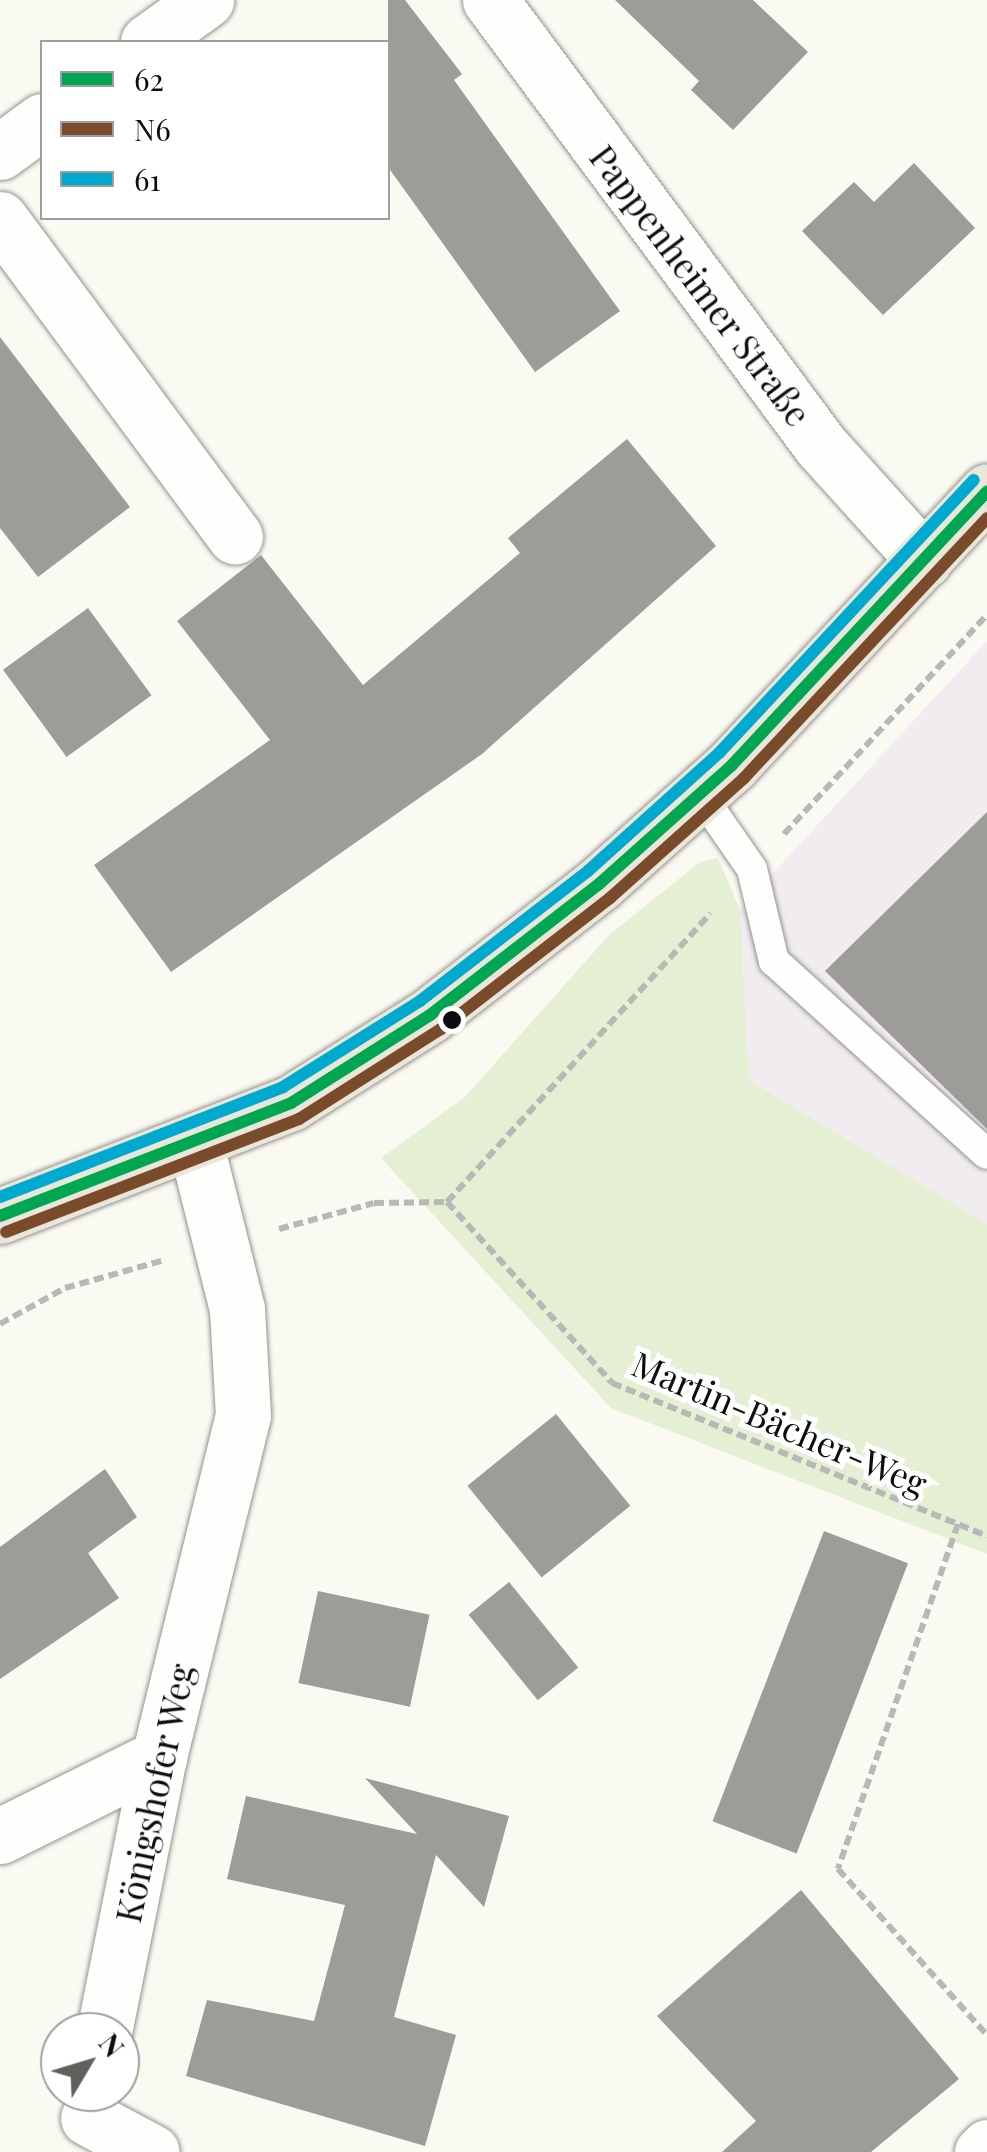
<!DOCTYPE html>
<meta charset="utf-8">
<style>
body{margin:0}
#map{position:relative;width:987px;height:2152px;overflow:hidden;background:#faf9f2;font-family:"Playfair Display",serif}
div>[style]{position:absolute}
.industrial>*{inset:0;background:#f1ecef}
.green>*{inset:0;background:#e4efd3}
.building>*{inset:0;background:#9d9c98;transform-origin:0 0}
.path>*{height:6px;margin-top:-3px;transform-origin:0;background:repeating-linear-gradient(90deg,#b8b8b6 0 10px,transparent 0 15px)}
.roads{filter:drop-shadow(0 0 2px #949390) drop-shadow(0 0 2px #949390)}
.service>*{height:30px;margin:-15px;padding:0 15px;transform-origin:15px;border-radius:15px;background:#fefefd}
.minor>*{height:55px;margin:-27.5px;padding:0 27.5px;transform-origin:27.5px;border-radius:27.5px;background:#fefefd}
.primary>*{height:55px;margin:-27.5px;padding:0 27.5px;transform-origin:27.5px;border-radius:27.5px;background:#ebe6da}
.bus-1>*{height:12px;margin:-6px;padding:0 6px;transform-origin:6px;border-radius:6px;background:#00a651}
.bus-2>*{height:12px;margin:-6px;padding:0 6px;transform-origin:6px;border-radius:6px;background:#7a4b2a}
.bus-3>*{height:12px;margin:-6px;padding:0 6px;transform-origin:6px;border-radius:6px;background:#00a9ce}
.dots>*{width:28px;height:28px;translate:-50% -50%;box-sizing:border-box;border:5px solid #fff;border-radius:50%}
span{translate:-50% -50%;white-space:nowrap;text-align:center;line-height:1.15;-webkit-text-stroke:10px #fff;paint-order:stroke}
.street-label{font-size:35px;color:#0d0d0d}
.legend{position:absolute;left:40px;top:40px;width:350px;height:180px;box-sizing:border-box;background:#fff;border:2px solid #9e9e9e;margin:0;padding:12px 18px;list-style:none;font-size:30px;color:#0d0d0d}
.legend li{display:flex;align-items:center;gap:20px;height:50px}
.legend b{width:50px;border:2px solid #9e9e9e}
.north{position:absolute;left:40px;top:2012px;width:100px;height:100px;box-sizing:border-box;background:#fff;border:2px solid #9e9e9e;border-radius:50%;rotate:52deg;font-size:28px;font-weight:700;line-height:40px;text-align:center;color:#0d0d0d}
.north::after{content:'';display:block;margin:auto;width:35px;height:45px;background:#60605d;clip-path:polygon(50% 0,100% 100%,50% 72%,0 100%)}
</style>
<div id="map">
<div class="industrial">
<i style="clip-path:polygon(987px 641px,987px 1224px,749px 1080px,740px 909px)"></i>
</div>
<div class="green">
<i style="clip-path:polygon(718px 858px,740px 909px,749px 1080px,987px 1224px,987px 1554px,611px 1408px,381px 1158px,465px 1097px,610px 934px,700px 862px)"></i>
</div>
<div class="building">
<i style="clip-path:polygon(388px 0,405px 0,462px 74px,454px 80px,620px 311px,535px 372px,388px 167px)"></i>
<i style="clip-path:polygon(615px 0,753px 0,808px 52px,733px 130px,691px 90px,699px 81px)"></i>
<i style="clip-path:polygon(914px 163px,975px 228px,883px 315px,802px 231px,854px 182px,874px 202px)"></i>
<i style="clip-path:polygon(0 337px,130px 507px,38px 577px,0 528px)"></i>
<i style="clip-path:polygon(627px 439px,716px 546px,482px 754px,171px 972px,94px 865px,270px 740px,177px 621px,261px 555px,363px 685px,520px 553px,508px 538px)"></i>
<i style="left:88px;top:608px;width:108px;height:105px;rotate:54deg"></i>
<i style="clip-path:polygon(987px 812px,987px 1129px,825px 971px)"></i>
<i style="left:556px;top:1414px;width:118px;height:114px;rotate:51deg"></i>
<i style="clip-path:polygon(105px 1469px,137px 1517px,88px 1553px,119px 1598px,0 1679px,0 1547px)"></i>
<i style="left:824px;top:1531px;width:90px;height:311px;rotate:21deg"></i>
<i style="left:509px;top:1582px;width:110px;height:52px;rotate:51deg"></i>
<i style="left:318px;top:1591px;width:114px;height:94px;rotate:12deg"></i>
<i style="clip-path:polygon(365px 1778px,509px 1816px,484px 1907px,436px 1855px,394px 2017px,456px 2035px,425px 2146px,186px 2076px,207px 2000px,314px 2021px,345px 1905px,227px 1879px,246px 1796px,417px 1834px)"></i>
<i style="clip-path:polygon(801px 1890px,959px 2079px,871px 2152px,722px 2152px,756px 2121px,657px 2016px)"></i>
</div>
<div class="path">
<i style="left:784px;top:834px;width:299px;rotate:-47.2deg"></i>
<i style="left:447px;top:1202px;width:245px;rotate:47.6deg"></i>
<i style="left:612px;top:1383px;width:405px;rotate:22.2deg"></i>
<i style="left:279px;top:1229px;width:98px;rotate:-15.3deg"></i>
<i style="left:374px;top:1203px;width:73px;rotate:-0.8deg"></i>
<i style="left:447px;top:1202px;width:391px;rotate:-47.6deg"></i>
<i style="left:0;top:1324px;width:74px;rotate:-29deg"></i>
<i style="left:65px;top:1288px;width:100px;rotate:-15.7deg"></i>
<i style="left:958px;top:1524px;width:365px;rotate:109.2deg"></i>
<i style="left:838px;top:1869px;width:223px;rotate:48.1deg"></i>
</div>
<div class="roads">
<div class="service">
<i style="left:700px;top:794px;width:91px;rotate:55.3deg"></i>
<i style="left:752px;top:869px;width:95px;rotate:76.6deg"></i>
<i style="left:774px;top:961px;width:287px;rotate:42.2deg"></i>
</div>
<div class="minor">
<i style="left:490px;top:0;width:555px;rotate:53.42deg"></i>
<i style="left:821px;top:446px;width:154px;rotate:47.9deg"></i>
<i style="left:148px;top:42px;width:72px;rotate:-35.9deg"></i>
<i style="left:0;top:152px;width:52px;rotate:-36.4deg"></i>
<i style="left:0;top:219px;width:395px;rotate:53.5deg"></i>
<i style="left:0;top:1836px;width:178px;rotate:-26.4deg"></i>
<i style="left:104px;top:2032px;width:280px;rotate:-78.7deg"></i>
<i style="left:159px;top:1757px;width:351px;rotate:-76.2deg"></i>
<i style="left:243px;top:1416px;width:107px;rotate:-93.2deg"></i>
<i style="left:237px;top:1309px;width:168px;rotate:-104.1deg"></i>
<i style="left:88px;top:2118px;width:72px;rotate:28deg"></i>
<i style="left:982px;top:2152px;width:7px;rotate:-45deg"></i>
</div>
<div class="primary">
<i style="left:0;top:1216px;width:312px;rotate:-21.2deg"></i>
<i style="left:291px;top:1103px;width:165px;rotate:-32.3deg"></i>
<i style="left:430px;top:1015px;width:214px;rotate:-37.8deg"></i>
<i style="left:599px;top:884px;width:178px;rotate:-41.8deg"></i>
<i style="left:732px;top:765px;width:374px;rotate:-47deg"></i>
</div>
</div>
<div class="bus-1">
<i style="left:0;top:1216px;width:312px;rotate:-21.2deg"></i>
<i style="left:291px;top:1103px;width:165px;rotate:-32.3deg"></i>
<i style="left:430px;top:1015px;width:214px;rotate:-37.8deg"></i>
<i style="left:599px;top:884px;width:178px;rotate:-41.8deg"></i>
<i style="left:732px;top:765px;width:374px;rotate:-47deg"></i>
</div>
<div class="bus-2">
<i style="left:6px;top:1232px;width:314px;rotate:-21.1deg"></i>
<i style="left:299px;top:1119px;width:168px;rotate:-32.4deg"></i>
<i style="left:441px;top:1029px;width:214px;rotate:-37.8deg"></i>
<i style="left:610px;top:898px;width:180px;rotate:-41.8deg"></i>
<i style="left:744px;top:778px;width:356px;rotate:-46.9deg"></i>
</div>
<div class="bus-3">
<i style="left:0;top:1197px;width:304px;rotate:-21.2deg"></i>
<i style="left:283px;top:1087px;width:162px;rotate:-32.1deg"></i>
<i style="left:420px;top:1001px;width:212px;rotate:-37.7deg"></i>
<i style="left:588px;top:871px;width:178px;rotate:-42deg"></i>
<i style="left:720px;top:752px;width:372px;rotate:-47deg"></i>
</div>
<div class="dots">
<i style="left:452px;top:1020px;background:#0d0d0d"></i>
</div>
<div class="street-label">
<span style="left:701px;top:285px;rotate:53deg">Pappenheimer Straße</span>
<span style="left:780px;top:1423px;rotate:23deg">Martin-Bächer-Weg</span>
<span style="left:154px;top:1793px;rotate:-78deg">Königshofer Weg</span>
</div>
<ul class="legend">
<li><b style="height:12px;background:#00a651"></b>62</li>
<li><b style="height:12px;background:#7a4b2a"></b>N6</li>
<li><b style="height:12px;background:#00a9ce"></b>61</li>
</ul>
<div class="north">N</div>
</div>
